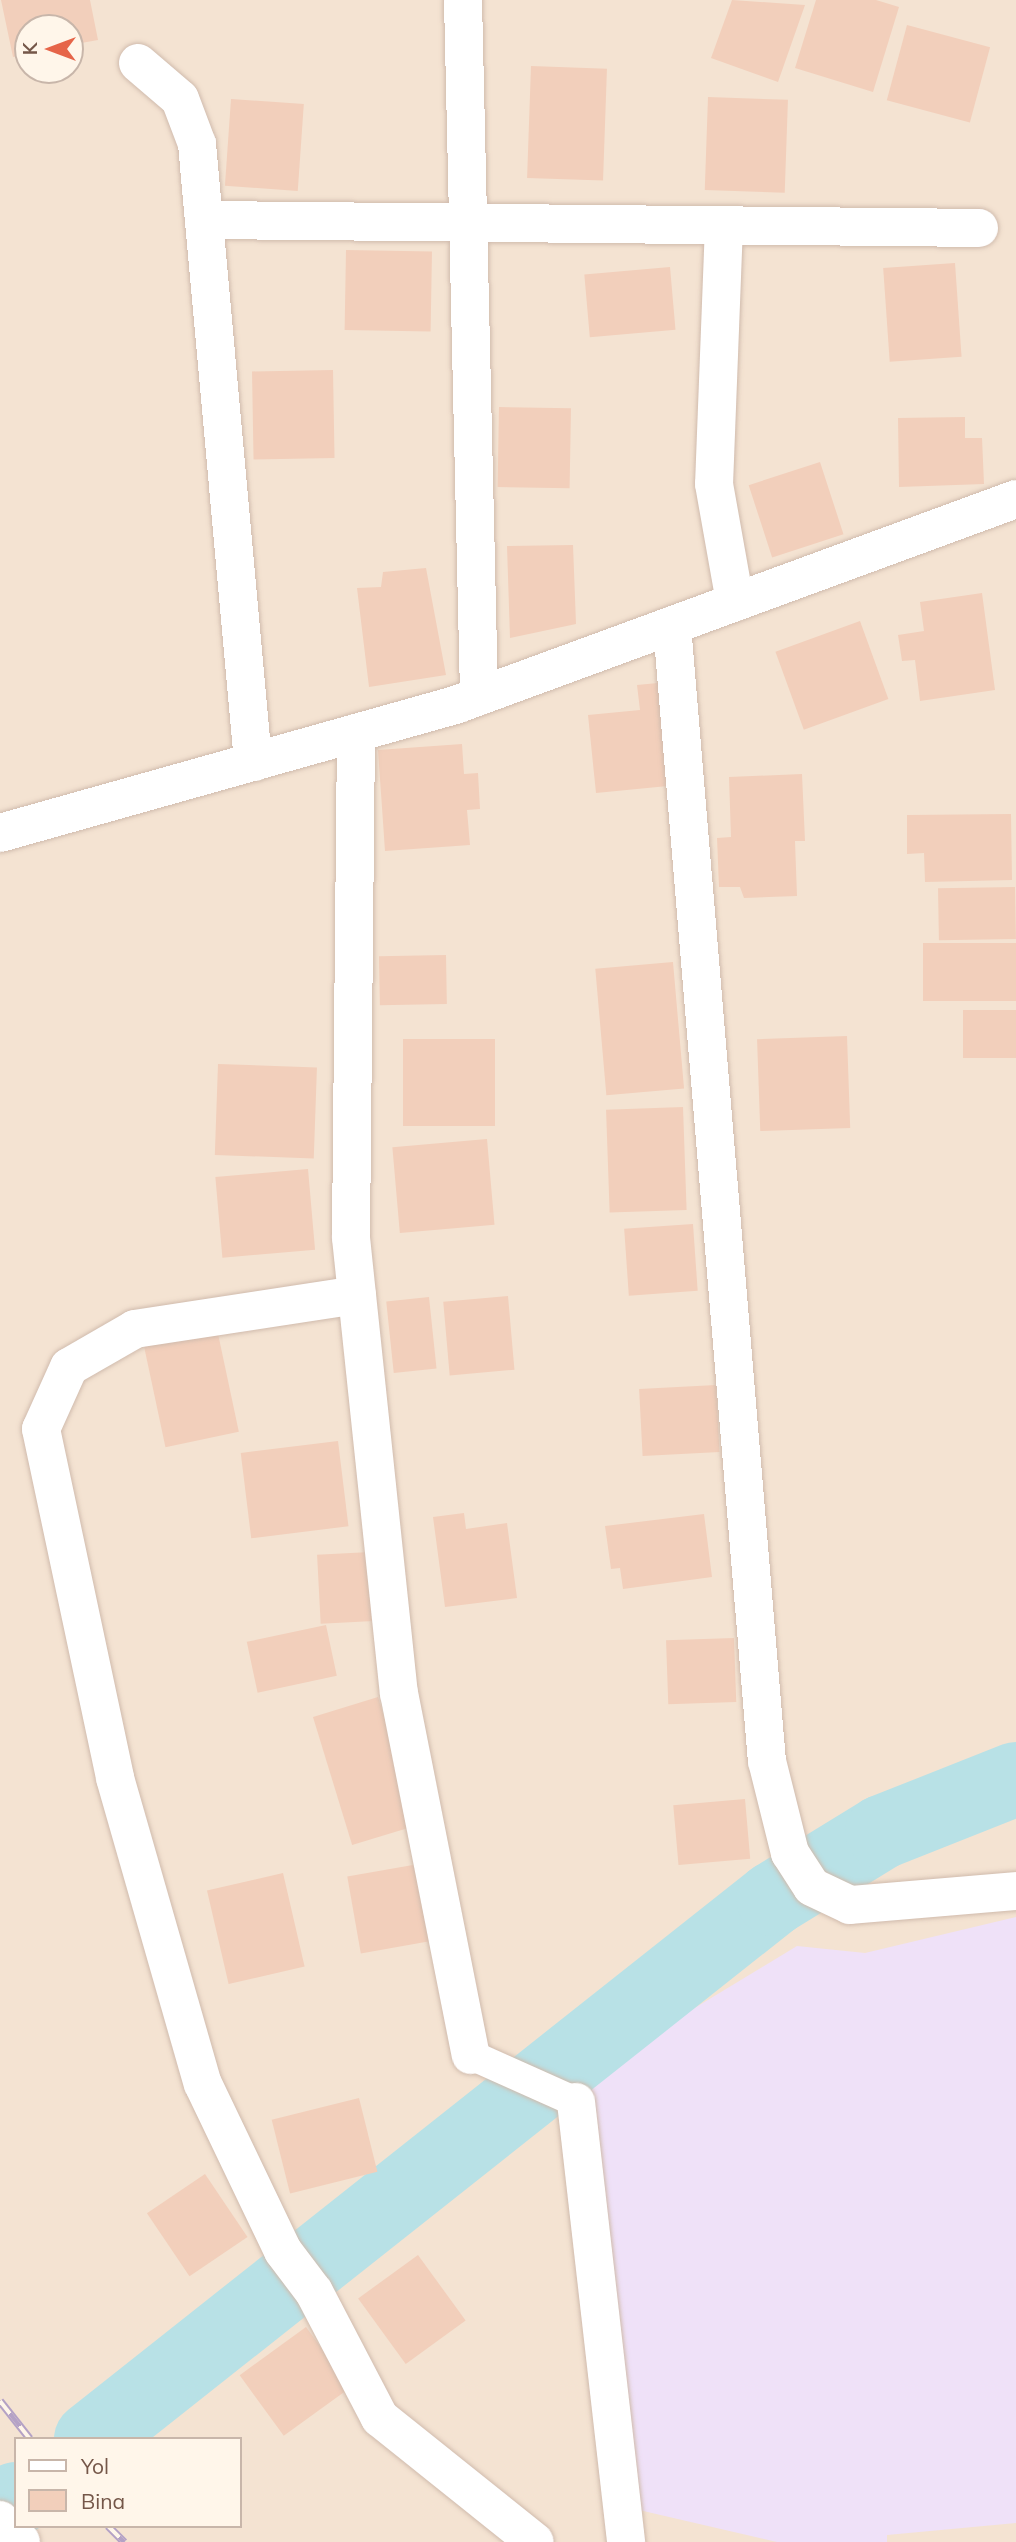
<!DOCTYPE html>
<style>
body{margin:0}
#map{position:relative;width:1016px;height:2542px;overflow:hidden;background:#fcf2e4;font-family:Mulish,sans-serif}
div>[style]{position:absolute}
.residential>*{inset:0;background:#f4e3d2}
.education>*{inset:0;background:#efe1f8}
.river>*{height:74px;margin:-37px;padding:0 37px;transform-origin:37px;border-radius:37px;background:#b8e1e6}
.building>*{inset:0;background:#f2cfbb;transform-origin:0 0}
.roads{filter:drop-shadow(0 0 2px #d0bbad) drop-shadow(0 0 2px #d0bbad)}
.pedestrian>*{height:30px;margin:-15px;padding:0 15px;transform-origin:15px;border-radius:15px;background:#fff}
.minor>*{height:38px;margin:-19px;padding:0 19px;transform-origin:19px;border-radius:19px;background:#fff}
.tertiary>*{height:38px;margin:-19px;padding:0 19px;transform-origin:19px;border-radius:19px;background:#fff}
.rail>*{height:8px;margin-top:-4px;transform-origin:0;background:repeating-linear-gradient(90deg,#fff6ea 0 16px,#b4a2c6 0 32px);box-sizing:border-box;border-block:2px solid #b4a2c6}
span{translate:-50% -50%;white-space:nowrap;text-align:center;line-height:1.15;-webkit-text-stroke:5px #fff6ea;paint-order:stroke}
.legend{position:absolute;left:14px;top:2437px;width:228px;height:91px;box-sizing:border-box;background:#fff6ea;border:2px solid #c8b6aa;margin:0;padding:9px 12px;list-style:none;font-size:21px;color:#755749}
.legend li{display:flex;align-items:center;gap:14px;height:35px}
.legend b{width:35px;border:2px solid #c8b6aa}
.north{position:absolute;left:14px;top:14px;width:70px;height:70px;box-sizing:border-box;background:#fff6ea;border:2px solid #c8b6aa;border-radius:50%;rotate:270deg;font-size:19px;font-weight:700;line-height:28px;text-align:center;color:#755749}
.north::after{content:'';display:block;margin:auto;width:24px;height:32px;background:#e66549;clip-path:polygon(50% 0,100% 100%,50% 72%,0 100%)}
</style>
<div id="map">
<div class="residential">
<i style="clip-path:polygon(evenodd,0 0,1016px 0,1016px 2542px,0 2542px,0 0,28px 28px,70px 28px,70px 70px,28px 70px,28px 28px,0 0,16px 2439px,240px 2439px,240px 2526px,16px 2526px,16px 2439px)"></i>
</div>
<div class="education">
<i style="clip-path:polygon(1016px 1917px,1016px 2523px,887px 2535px,887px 2542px,777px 2542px,639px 2510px,589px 2072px,797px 1946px,865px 1953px)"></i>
</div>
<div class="river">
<i style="left:91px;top:2439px;width:870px;rotate:-38.37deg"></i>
<i style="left:773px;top:1899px;width:128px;rotate:-31.6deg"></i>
<i style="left:882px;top:1832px;width:144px;rotate:-21.6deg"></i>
<i style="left:0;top:2511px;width:20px;rotate:-37deg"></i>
</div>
<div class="building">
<i style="clip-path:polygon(1px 0,90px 0,98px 40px,70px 45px,70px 28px,28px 28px,28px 54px,13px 57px)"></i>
<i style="clip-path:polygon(732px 0,805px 5px,778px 82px,711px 58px)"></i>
<i style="clip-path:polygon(816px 0,876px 0,899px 7px,873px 92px,795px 68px)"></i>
<i style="left:907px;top:25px;width:86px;height:78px;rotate:15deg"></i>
<i style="left:531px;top:66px;width:76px;height:112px;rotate:2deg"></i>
<i style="left:708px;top:97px;width:80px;height:93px;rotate:2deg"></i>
<i style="left:231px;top:99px;width:73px;height:87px;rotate:4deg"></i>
<i style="left:346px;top:250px;width:86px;height:80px;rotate:1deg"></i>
<i style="left:955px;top:263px;width:94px;height:72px;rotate:86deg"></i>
<i style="left:670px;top:267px;width:63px;height:86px;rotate:85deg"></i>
<i style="left:333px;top:370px;width:88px;height:81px;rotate:89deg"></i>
<i style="left:499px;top:407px;width:72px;height:80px;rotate:1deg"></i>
<i style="clip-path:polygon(965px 417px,965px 438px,982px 438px,984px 484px,899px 487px,898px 418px)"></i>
<i style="left:820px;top:462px;width:76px;height:75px;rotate:72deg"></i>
<i style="clip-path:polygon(573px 545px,576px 624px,510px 638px,507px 546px)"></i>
<i style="clip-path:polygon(426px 568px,446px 675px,369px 687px,357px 588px,381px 587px,383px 572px)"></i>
<i style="clip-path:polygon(982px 593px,995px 690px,920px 701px,915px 660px,902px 661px,898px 635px,924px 631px,920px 602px)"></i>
<i style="left:860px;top:621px;width:83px;height:90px;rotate:70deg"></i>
<i style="clip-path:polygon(668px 682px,678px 785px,596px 793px,588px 715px,640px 710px,637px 685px)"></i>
<i style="clip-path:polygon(462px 744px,464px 774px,478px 773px,480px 809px,467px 810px,470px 845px,385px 851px,378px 750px)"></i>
<i style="clip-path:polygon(802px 774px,805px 841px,795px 841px,797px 896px,744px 898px,740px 887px,719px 887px,717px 838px,731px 837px,729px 777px)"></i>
<i style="clip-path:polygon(1011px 814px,1012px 880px,925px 882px,924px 853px,907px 854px,907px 815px)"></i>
<i style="left:1015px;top:887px;width:52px;height:77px;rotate:89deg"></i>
<i style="left:1016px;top:943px;width:58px;height:93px;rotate:90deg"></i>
<i style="left:446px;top:955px;width:49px;height:67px;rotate:89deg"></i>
<i style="left:673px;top:962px;width:127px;height:78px;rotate:85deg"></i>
<i style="left:1016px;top:1010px;width:48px;height:53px;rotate:90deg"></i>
<i style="left:847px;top:1036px;width:92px;height:90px;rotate:88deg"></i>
<i style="left:403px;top:1039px;width:92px;height:87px"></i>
<i style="left:218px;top:1064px;width:99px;height:91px;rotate:2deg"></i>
<i style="left:683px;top:1107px;width:103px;height:77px;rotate:88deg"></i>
<i style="left:487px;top:1139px;width:86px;height:95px;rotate:85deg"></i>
<i style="left:308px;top:1169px;width:81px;height:93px;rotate:85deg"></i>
<i style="left:693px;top:1224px;width:67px;height:69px;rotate:86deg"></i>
<i style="left:508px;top:1296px;width:74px;height:65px;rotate:85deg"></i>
<i style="left:429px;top:1297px;width:72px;height:43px;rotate:84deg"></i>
<i style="left:217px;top:1329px;width:105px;height:75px;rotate:78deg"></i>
<i style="left:716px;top:1385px;width:67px;height:77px;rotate:87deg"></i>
<i style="left:338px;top:1441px;width:86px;height:98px;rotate:83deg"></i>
<i style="clip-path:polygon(464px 1513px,466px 1529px,507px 1523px,517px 1598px,445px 1607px,433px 1517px)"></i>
<i style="clip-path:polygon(704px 1514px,712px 1577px,623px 1589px,620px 1568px,611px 1569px,605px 1526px)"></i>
<i style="left:370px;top:1552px;width:69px;height:53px;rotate:87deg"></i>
<i style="left:326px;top:1625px;width:52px;height:81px;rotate:78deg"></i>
<i style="left:734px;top:1638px;width:64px;height:68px;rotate:88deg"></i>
<i style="left:378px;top:1697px;width:134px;height:68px;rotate:73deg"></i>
<i style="left:745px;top:1799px;width:60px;height:72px;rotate:85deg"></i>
<i style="left:430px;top:1862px;width:78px;height:84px;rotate:80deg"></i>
<i style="left:283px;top:1873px;width:96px;height:78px;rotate:77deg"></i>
<i style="left:359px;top:2098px;width:76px;height:90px;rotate:76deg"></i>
<i style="left:205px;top:2174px;width:76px;height:70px;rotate:56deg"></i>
<i style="left:418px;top:2255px;width:81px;height:74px;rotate:54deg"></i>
<i style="left:306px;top:2327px;width:75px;height:82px;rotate:54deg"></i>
</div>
<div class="roads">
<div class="pedestrian">
<i style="left:471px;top:2055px;width:115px;rotate:24.1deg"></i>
</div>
<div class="minor">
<i style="left:463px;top:0;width:696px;rotate:88.68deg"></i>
<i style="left:138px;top:63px;width:55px;rotate:40.6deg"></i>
<i style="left:180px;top:99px;width:48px;rotate:69.3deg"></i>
<i style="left:197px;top:144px;width:621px;rotate:84.82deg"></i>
<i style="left:208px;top:220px;width:771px;rotate:0.59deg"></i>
<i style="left:724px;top:225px;width:259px;rotate:92.2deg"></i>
<i style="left:714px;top:484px;width:120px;rotate:79.9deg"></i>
<i style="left:672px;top:626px;width:1139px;rotate:85.22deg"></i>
<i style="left:767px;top:1761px;width:95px;rotate:76deg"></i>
<i style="left:790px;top:1853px;width:40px;rotate:57.1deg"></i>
<i style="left:812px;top:1887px;width:42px;rotate:25.3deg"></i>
<i style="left:850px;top:1905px;width:167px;rotate:-4.8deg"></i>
<i style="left:356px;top:733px;width:505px;rotate:90.57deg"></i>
<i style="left:351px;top:1238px;width:458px;rotate:84deg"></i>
<i style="left:399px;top:1693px;width:369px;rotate:78.8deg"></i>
<i style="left:0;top:833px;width:476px;rotate:-15.7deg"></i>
<i style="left:458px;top:704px;width:594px;rotate:-20.17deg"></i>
<i style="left:357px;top:1295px;width:225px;rotate:171.3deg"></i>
<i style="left:135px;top:1329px;width:76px;rotate:150.1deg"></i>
<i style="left:69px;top:1367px;width:68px;rotate:114.3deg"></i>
<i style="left:41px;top:1429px;width:357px;rotate:78deg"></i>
<i style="left:115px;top:1778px;width:318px;rotate:74deg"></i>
<i style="left:203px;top:2084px;width:185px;rotate:64.4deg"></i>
<i style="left:283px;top:2251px;width:51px;rotate:52.9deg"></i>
<i style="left:314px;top:2292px;width:142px;rotate:62.4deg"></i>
<i style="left:380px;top:2418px;width:198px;rotate:38.7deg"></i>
<i style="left:576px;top:2102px;width:443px;rotate:83.5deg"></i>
</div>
<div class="tertiary">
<i style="left:0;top:2520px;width:30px;rotate:46deg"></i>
</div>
</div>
<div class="rail">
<i style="left:0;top:2401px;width:48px;rotate:51.7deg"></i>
<i style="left:108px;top:2526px;width:23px;rotate:45deg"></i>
</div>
<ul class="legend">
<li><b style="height:9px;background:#fff"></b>Yol</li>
<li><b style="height:19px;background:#f2cfbb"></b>Bina</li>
</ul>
<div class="north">K</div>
</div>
